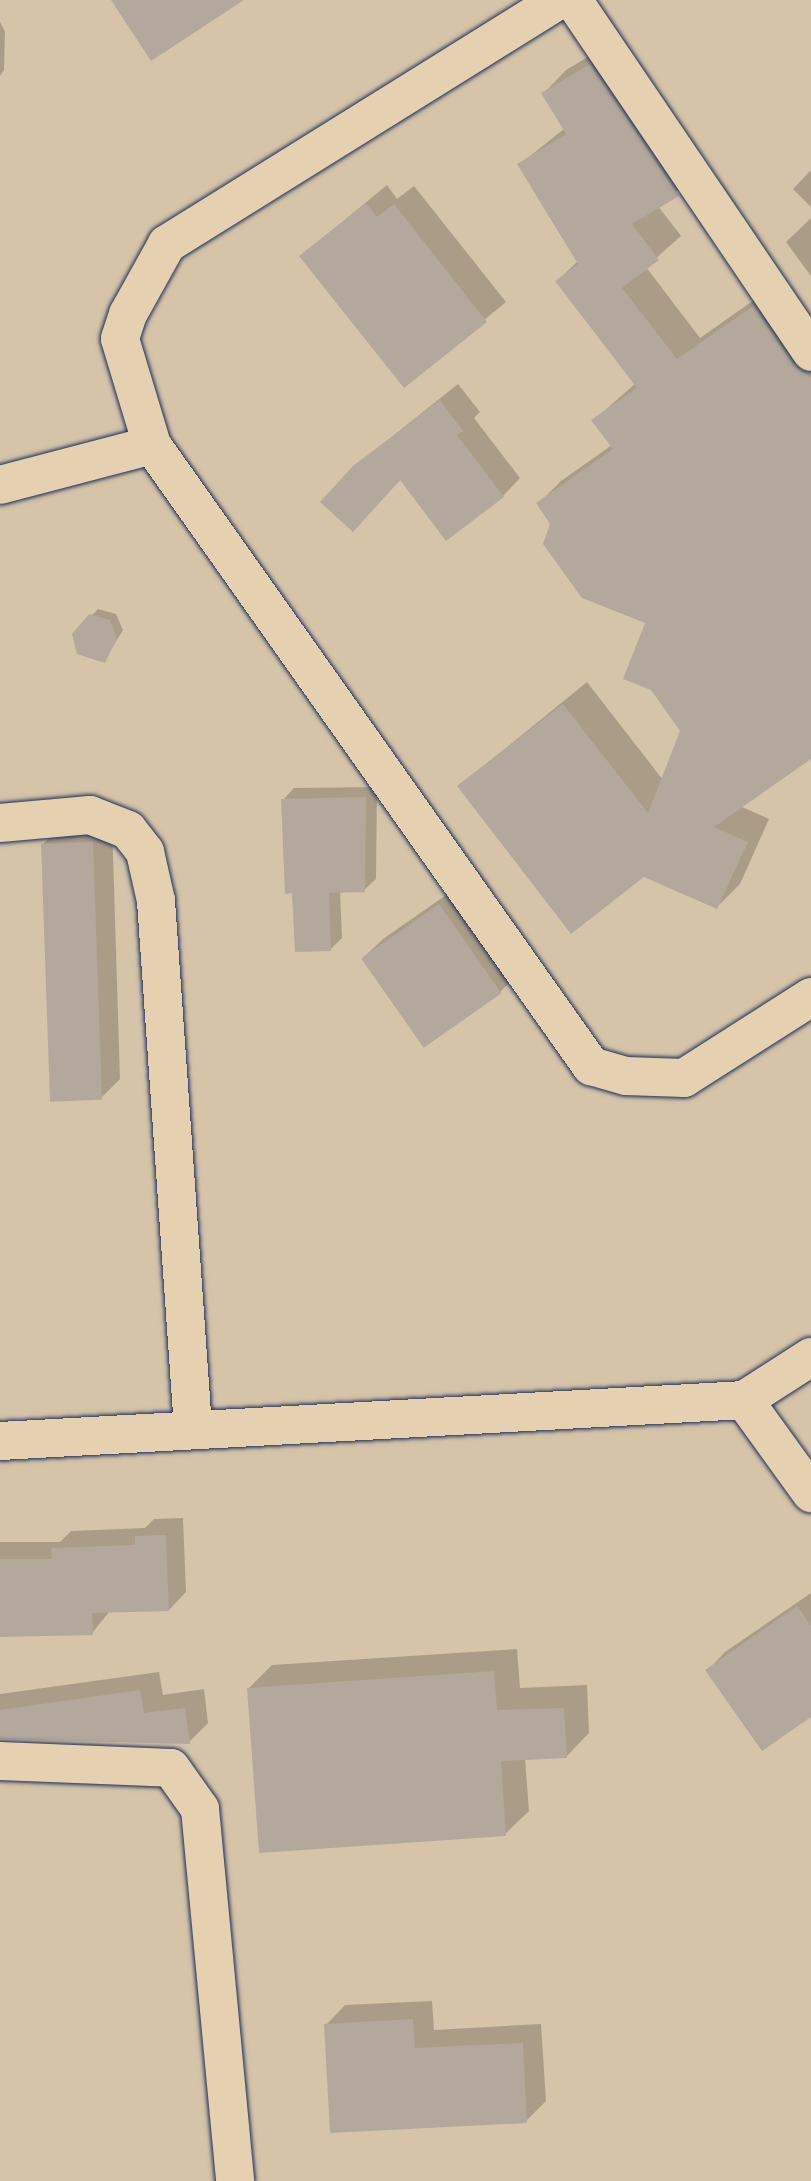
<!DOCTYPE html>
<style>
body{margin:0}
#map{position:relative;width:811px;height:2181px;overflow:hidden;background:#e5d0af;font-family:Dekko,sans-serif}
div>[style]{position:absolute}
.built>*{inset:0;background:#d6c4a9;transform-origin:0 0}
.shadow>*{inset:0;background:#0003}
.building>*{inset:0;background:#b3a89b;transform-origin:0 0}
.roads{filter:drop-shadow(0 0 2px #1b2f5e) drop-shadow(0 0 2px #1b2f5e)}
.minor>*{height:38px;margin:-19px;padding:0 19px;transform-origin:19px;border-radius:19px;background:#e5d0af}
span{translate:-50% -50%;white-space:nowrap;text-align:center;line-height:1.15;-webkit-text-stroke:6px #e5d0af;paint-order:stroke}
</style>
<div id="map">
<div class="built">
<i style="left:0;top:0;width:811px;height:2181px"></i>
</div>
<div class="shadow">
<i style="clip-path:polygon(0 22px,5px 32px,4px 70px,0 76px)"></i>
<i style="clip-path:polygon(613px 42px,700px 172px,658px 206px,681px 236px,646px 267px,700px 338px,777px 284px,811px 335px,811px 757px,740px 806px,769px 819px,740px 884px,717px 907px,459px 786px,587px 682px,663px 780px,682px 731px,647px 622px,538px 504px,561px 481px,612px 445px,594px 420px,636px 383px,557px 281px,578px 261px,519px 165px,565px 128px,544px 93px,566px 70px)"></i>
<i style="clip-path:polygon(811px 170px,811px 207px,793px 189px)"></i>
<i style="clip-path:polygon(387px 185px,397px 199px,414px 186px,506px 302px,404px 386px,301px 256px)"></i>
<i style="clip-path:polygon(811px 218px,811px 276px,786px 242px)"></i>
<i style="clip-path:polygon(458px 384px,480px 412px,474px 418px,520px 478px,503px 496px,401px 479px,353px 530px,354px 467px)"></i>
<i style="clip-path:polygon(98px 609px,116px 614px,123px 630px,104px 661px,74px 634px)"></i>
<i style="clip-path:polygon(377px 787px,376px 879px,364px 890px,340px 891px,342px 938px,331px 949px,294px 892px,283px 800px,294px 788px)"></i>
<i style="clip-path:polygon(112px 823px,120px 1079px,101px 1098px,43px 844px,63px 825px)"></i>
<i style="clip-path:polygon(459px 886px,519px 973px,500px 992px,424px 1045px,363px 958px,383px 939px)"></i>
<i style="clip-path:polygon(183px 1518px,186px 1592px,169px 1610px,110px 1611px,92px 1633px,0 1633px,0 1542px,60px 1542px,71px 1531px,145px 1528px,154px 1519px)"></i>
<i style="clip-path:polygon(811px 1593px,811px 1715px,708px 1670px,725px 1652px)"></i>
<i style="clip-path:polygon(517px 1649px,520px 1688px,587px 1685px,589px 1733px,566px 1757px,525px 1758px,529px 1811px,505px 1834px,248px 1689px,272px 1665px)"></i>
<i style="clip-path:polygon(159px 1672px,163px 1695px,204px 1689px,208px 1723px,189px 1742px,0 1737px,0 1752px,0 1694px)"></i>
<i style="clip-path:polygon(432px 2001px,434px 2030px,541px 2024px,546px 2101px,526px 2121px,326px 2025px,345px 2005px)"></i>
</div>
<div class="building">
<i style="clip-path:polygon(111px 0,244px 0,151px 61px)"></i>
<i style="clip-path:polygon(590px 64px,679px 196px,632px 224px,659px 260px,622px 288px,677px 359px,753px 306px,793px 364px,811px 378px,811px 759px,714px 827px,748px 842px,717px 909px,644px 877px,571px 934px,457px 786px,563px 704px,648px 813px,680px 731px,651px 690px,623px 679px,645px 623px,582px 598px,543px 544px,550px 524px,536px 503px,613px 449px,591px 420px,637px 388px,555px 281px,578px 264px,517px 164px,566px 134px,541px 93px)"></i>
<i style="clip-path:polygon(366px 203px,377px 217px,394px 204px,487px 322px,404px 388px,299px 256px)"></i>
<i style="clip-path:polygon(440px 400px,463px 431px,457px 435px,504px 497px,446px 541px,400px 480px,353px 532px,320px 502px,353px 466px)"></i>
<i style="clip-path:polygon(89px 614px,110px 620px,117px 638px,105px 663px,77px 654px,72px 634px)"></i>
<i style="clip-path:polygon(366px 797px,365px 892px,329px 893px,331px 951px,295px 952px,292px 893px,285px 894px,281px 799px)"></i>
<i style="left:93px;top:842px;width:258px;height:52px;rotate:88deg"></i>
<i style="left:439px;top:904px;width:109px;height:95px;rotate:55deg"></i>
<i style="clip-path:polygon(166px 1535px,169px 1611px,92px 1613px,93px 1635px,0 1637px,0 1559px,52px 1559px,51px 1548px,135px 1545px,135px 1536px)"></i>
<i style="clip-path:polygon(797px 1606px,811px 1626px,811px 1717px,762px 1751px,705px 1670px)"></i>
<i style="clip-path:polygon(494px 1671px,497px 1710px,564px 1708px,567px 1758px,501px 1761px,506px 1836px,259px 1853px,247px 1688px)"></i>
<i style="clip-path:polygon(140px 1690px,144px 1713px,185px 1708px,190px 1744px,0 1739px,0 1710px)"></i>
<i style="clip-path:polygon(413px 2019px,415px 2048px,523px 2043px,527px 2123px,330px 2133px,324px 2024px)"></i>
</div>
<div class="roads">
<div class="minor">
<i style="left:559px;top:0;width:462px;rotate:148.1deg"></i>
<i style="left:167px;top:244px;width:80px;rotate:119.1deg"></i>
<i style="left:128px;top:314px;width:26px;rotate:108deg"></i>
<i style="left:120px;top:339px;width:111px;rotate:73.2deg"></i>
<i style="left:152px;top:445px;width:761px;rotate:54.74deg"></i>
<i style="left:591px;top:1066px;width:36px;rotate:16deg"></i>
<i style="left:626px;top:1076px;width:58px;rotate:2deg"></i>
<i style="left:684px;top:1078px;width:151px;rotate:-32.5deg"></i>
<i style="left:573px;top:0;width:425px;rotate:55.9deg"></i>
<i style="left:0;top:485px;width:157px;rotate:-14.7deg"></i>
<i style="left:0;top:823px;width:90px;rotate:-5.1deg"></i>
<i style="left:90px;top:815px;width:41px;rotate:21.5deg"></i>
<i style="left:128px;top:830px;width:28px;rotate:52deg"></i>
<i style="left:145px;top:852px;width:50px;rotate:77.3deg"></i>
<i style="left:156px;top:901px;width:527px;rotate:85.98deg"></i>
<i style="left:744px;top:1400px;width:115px;rotate:54.2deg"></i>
<i style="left:0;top:1441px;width:745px;rotate:-3.15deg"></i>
<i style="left:744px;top:1400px;width:80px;rotate:-32.7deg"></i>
<i style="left:0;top:1761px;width:171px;rotate:2.3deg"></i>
<i style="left:171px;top:1768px;width:50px;rotate:54.7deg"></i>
<i style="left:200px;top:1809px;width:374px;rotate:84.6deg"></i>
</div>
</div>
</div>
